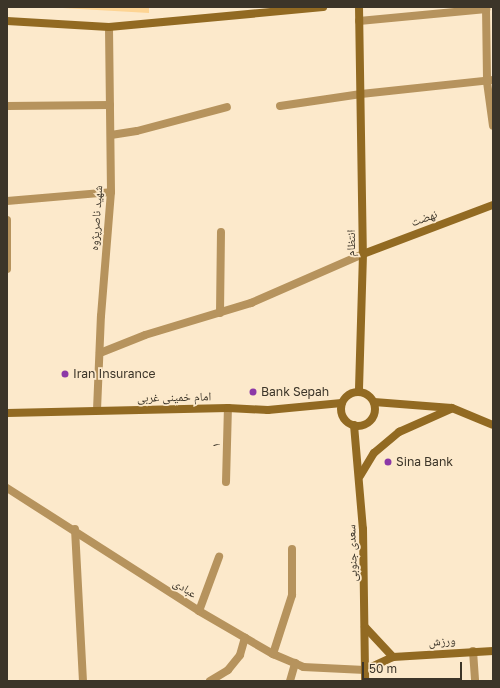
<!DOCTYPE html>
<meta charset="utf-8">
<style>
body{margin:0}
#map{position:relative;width:500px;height:688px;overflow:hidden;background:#fce9cb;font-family:"Golos Text","Noto Naskh Arabic",sans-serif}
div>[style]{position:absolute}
.green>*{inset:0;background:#fdd493}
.street>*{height:8px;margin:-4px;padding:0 4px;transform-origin:4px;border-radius:4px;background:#b6935d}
.secondary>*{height:8px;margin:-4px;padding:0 4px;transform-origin:4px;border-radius:4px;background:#926a22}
.secondary>.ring{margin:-4px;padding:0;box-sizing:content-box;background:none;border:8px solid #926a22;border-radius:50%}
.dots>*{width:11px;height:11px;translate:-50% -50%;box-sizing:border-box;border:2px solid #fce9cb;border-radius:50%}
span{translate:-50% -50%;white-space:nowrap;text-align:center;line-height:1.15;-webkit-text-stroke:3.5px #fce9cb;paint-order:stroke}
.street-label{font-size:12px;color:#3c3529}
.poi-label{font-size:12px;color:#3c3529}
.left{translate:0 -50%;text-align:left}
.frame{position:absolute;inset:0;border:8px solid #3c3529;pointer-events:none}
.scale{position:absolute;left:362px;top:662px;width:100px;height:18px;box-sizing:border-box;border:2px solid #3c3529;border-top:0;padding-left:5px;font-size:12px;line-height:14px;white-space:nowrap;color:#3c3529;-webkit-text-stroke:3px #fce9cb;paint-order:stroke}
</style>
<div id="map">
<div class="green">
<i style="clip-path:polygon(45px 7px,149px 7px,149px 13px)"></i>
</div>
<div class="street">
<i style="left:486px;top:7px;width:75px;rotate:89.2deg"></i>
<i style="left:487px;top:82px;width:44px;rotate:82.2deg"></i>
<i style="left:359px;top:21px;width:128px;rotate:-5.4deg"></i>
<i style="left:7px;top:106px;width:103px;rotate:-0.6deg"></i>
<i style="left:280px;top:106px;width:82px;rotate:-8.4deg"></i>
<i style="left:361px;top:94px;width:133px;rotate:-6.1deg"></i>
<i style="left:111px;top:135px;width:26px;rotate:-9deg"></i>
<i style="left:137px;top:131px;width:93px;rotate:-14.9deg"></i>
<i style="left:7px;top:201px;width:104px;rotate:-4.9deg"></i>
<i style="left:7px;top:220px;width:49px;rotate:90deg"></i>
<i style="left:220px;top:313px;width:81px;rotate:-89.3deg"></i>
<i style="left:100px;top:353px;width:48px;rotate:-21.8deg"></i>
<i style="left:145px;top:335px;width:111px;rotate:-16.8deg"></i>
<i style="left:251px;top:303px;width:122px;rotate:-23.6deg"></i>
<i style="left:97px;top:410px;width:94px;rotate:-87.6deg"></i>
<i style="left:101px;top:316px;width:124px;rotate:-85.4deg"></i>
<i style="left:111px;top:192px;width:165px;rotate:-90.7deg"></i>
<i style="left:226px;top:482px;width:74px;rotate:-88.5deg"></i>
<i style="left:7px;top:488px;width:228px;rotate:32.6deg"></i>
<i style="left:199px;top:611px;width:86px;rotate:30.2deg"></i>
<i style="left:273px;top:654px;width:33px;rotate:23deg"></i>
<i style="left:303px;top:667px;width:62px;rotate:2.8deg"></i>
<i style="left:75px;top:529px;width:152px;rotate:87deg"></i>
<i style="left:199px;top:611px;width:58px;rotate:-69.7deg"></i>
<i style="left:473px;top:651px;width:30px;rotate:86deg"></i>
<i style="left:273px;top:654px;width:62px;rotate:-72.1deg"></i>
<i style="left:292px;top:595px;width:46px;rotate:-90deg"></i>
<i style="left:210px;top:681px;width:21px;rotate:-31deg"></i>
<i style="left:228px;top:670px;width:19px;rotate:-51deg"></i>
<i style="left:240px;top:655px;width:18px;rotate:-74deg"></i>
<i style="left:290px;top:681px;width:19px;rotate:-74deg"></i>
</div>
<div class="secondary">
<i style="left:359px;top:7px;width:247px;rotate:89.1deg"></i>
<i style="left:363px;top:254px;width:138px;rotate:91.7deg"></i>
<i style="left:7px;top:21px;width:102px;rotate:3.4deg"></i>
<i style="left:109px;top:27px;width:215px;rotate:-5.3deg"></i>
<i style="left:363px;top:254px;width:139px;rotate:-20.7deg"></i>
<i class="ring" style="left:341px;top:392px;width:26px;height:26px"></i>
<i style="left:374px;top:402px;width:78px;rotate:4.4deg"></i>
<i style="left:452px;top:408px;width:44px;rotate:22.5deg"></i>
<i style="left:7px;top:413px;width:221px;rotate:-1.3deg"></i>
<i style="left:228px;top:408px;width:40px;rotate:2.9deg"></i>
<i style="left:268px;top:410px;width:74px;rotate:-5.4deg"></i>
<i style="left:354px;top:425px;width:104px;rotate:85.1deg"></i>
<i style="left:363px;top:529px;width:152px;rotate:89.2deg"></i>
<i style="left:360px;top:476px;width:27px;rotate:-59deg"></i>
<i style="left:374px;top:453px;width:33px;rotate:-40deg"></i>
<i style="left:399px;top:432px;width:57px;rotate:-23.9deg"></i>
<i style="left:365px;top:627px;width:41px;rotate:47deg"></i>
<i style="left:365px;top:670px;width:31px;rotate:-25deg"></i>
<i style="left:393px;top:657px;width:100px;rotate:-3.4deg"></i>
</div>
<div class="dots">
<i style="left:65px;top:374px;background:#8c38a7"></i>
<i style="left:253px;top:392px;background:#8c38a7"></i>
<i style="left:388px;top:462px;background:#8c38a7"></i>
</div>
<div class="street-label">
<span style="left:96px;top:218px;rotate:-86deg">شهید ناصرپژوه</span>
<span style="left:424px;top:218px;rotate:-20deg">نهضت</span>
<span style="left:351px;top:243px;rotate:-90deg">انتظام</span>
<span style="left:174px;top:397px;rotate:-1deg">امام خمینی غربی</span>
<span style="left:216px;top:445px;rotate:-89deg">۱</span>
<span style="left:352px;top:553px;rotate:-92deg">سعدی جنوبی</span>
<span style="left:185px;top:588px;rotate:33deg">عبادی</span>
<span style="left:442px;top:641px;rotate:-4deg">ورزش</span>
</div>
<div class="poi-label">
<span class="left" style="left:73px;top:374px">Iran Insurance</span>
<span class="left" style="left:261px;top:392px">Bank Sepah</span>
<span class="left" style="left:396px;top:462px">Sina Bank</span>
</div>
<div class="frame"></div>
<div class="scale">50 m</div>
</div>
